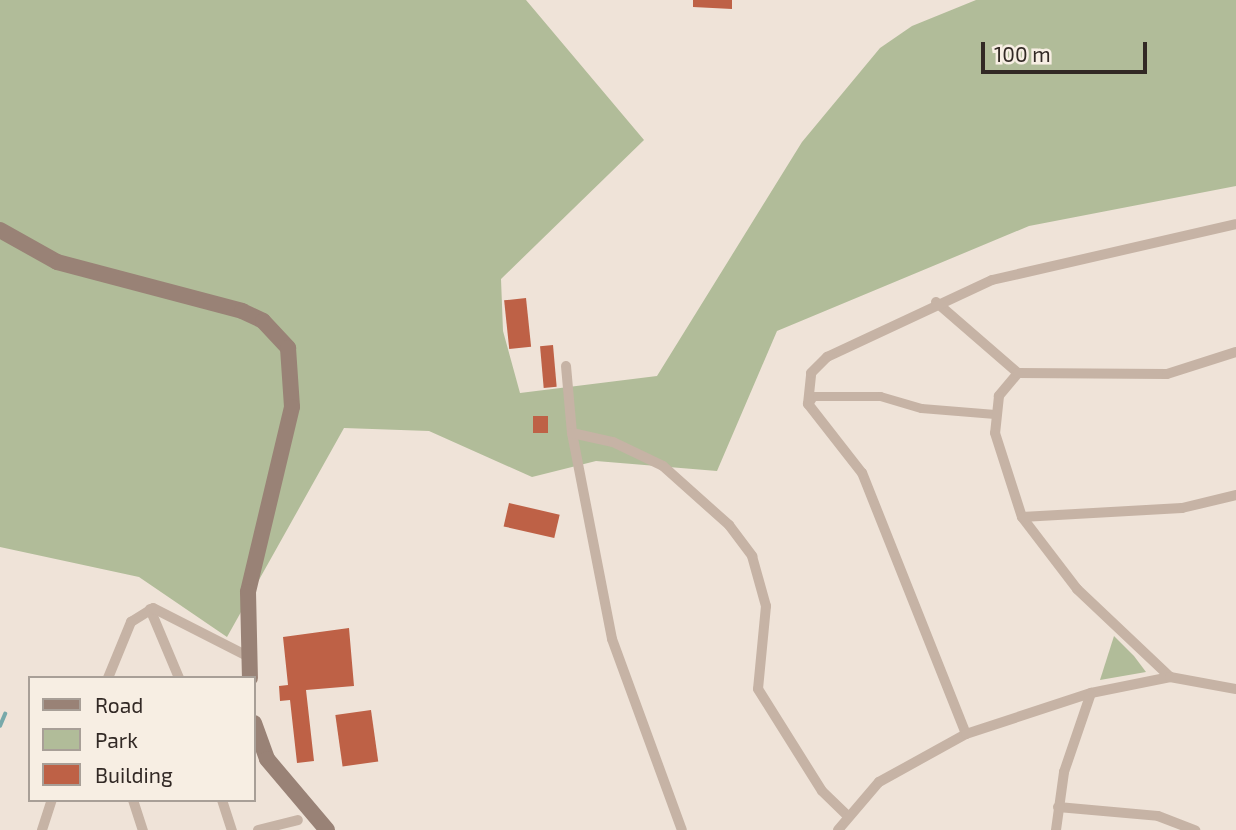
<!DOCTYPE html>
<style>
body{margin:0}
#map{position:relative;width:1236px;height:830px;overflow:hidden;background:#efe3d8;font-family:"Exo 2",sans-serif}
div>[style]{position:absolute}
.green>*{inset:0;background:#b1bc99}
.stream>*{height:3.5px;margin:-1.75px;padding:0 1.75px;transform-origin:1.75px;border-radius:1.75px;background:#78a9aa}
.building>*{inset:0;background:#be6146;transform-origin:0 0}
.pedestrian>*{height:9px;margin:-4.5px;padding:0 4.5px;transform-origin:4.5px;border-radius:4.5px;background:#c6b3a5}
.minor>*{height:10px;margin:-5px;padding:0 5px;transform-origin:5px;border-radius:5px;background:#c6b3a5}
.secondary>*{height:16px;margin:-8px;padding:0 8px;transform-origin:8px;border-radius:8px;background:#998276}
span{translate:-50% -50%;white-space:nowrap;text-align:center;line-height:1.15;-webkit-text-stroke:7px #f7eee3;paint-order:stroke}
.legend{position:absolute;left:28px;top:676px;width:228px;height:126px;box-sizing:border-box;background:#f7eee3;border:2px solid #a89f97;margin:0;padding:9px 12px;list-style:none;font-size:21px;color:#322925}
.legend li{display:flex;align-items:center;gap:14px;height:35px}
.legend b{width:35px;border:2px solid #a89f97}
.scale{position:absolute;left:981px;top:42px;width:166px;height:32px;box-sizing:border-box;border:4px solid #322925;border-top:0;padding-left:9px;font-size:21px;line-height:24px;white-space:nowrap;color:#322925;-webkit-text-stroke:5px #f7eee3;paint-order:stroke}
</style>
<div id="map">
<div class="green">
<i style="clip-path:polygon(0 0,526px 0,644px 140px,501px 279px,503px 331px,520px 393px,657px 376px,802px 142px,880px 48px,912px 26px,976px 0,1236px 0,1236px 186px,1029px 226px,777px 331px,717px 471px,596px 461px,532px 477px,429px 431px,344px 428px,227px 637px,139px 577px,0 547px)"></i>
<i style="clip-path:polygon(1114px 636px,1134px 656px,1146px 672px,1100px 680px)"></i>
</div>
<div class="stream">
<i style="left:0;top:726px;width:13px;rotate:-67deg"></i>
</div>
<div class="building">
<i style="clip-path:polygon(693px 0,732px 0,732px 9px,693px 7px)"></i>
<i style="left:526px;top:298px;width:49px;height:22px;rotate:84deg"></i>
<i style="left:553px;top:345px;width:42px;height:13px;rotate:85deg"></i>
<i style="left:548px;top:416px;width:17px;height:15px;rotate:90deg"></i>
<i style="left:509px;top:503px;width:52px;height:24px;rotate:13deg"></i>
<i style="clip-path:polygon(349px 628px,354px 686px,306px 690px,314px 761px,297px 763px,290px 700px,280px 701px,279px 686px,288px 685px,283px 637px)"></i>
<i style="left:371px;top:710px;width:52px;height:36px;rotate:82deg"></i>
</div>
<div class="pedestrian">
<i style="left:808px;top:404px;width:9px;rotate:-58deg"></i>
<i style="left:813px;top:396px;width:67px"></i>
<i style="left:880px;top:396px;width:43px;rotate:16.3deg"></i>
<i style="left:921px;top:408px;width:74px;rotate:4.6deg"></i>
</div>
<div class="minor">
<i style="left:936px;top:302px;width:108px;rotate:40.9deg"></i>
<i style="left:1018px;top:373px;width:30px;rotate:130deg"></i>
<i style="left:999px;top:396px;width:37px;rotate:96deg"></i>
<i style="left:995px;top:433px;width:88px;rotate:72.2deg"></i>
<i style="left:1022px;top:517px;width:91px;rotate:52.6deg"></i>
<i style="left:1077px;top:589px;width:128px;rotate:43.4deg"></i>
<i style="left:566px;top:366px;width:67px;rotate:84.9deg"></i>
<i style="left:572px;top:433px;width:210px;rotate:79deg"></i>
<i style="left:612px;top:639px;width:203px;rotate:69.9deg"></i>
<i style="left:1018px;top:373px;width:149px;rotate:0.4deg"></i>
<i style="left:1167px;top:374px;width:72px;rotate:-17.7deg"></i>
<i style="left:572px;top:433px;width:42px;rotate:12.4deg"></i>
<i style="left:613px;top:442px;width:55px;rotate:25.6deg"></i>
<i style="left:663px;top:466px;width:89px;rotate:41.8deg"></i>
<i style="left:729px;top:525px;width:39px;rotate:53deg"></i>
<i style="left:752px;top:556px;width:52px;rotate:74.4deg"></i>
<i style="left:766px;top:606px;width:83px;rotate:95.5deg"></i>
<i style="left:758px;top:689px;width:120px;rotate:57.9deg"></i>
<i style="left:822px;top:791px;width:35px;rotate:44deg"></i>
<i style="left:1022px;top:517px;width:160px;rotate:-3.2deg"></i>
<i style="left:1182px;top:508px;width:56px;rotate:-13.5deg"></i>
<i style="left:150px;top:609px;width:75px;rotate:67.2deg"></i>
<i style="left:108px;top:678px;width:61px;rotate:-67.7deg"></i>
<i style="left:131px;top:622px;width:26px;rotate:-32deg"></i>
<i style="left:153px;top:608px;width:108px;rotate:27deg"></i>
<i style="left:966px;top:734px;width:281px;rotate:-111.7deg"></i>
<i style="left:862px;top:473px;width:88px;rotate:-128deg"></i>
<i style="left:808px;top:404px;width:31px;rotate:-84deg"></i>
<i style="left:811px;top:373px;width:23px;rotate:-45deg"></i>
<i style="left:827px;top:357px;width:182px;rotate:-25deg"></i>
<i style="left:992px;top:280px;width:250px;rotate:-12.9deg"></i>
<i style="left:133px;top:800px;width:32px;rotate:72deg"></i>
<i style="left:222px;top:800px;width:32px;rotate:72deg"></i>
<i style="left:1058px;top:807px;width:100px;rotate:5.1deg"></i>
<i style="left:1158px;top:816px;width:40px;rotate:21deg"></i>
<i style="left:42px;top:830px;width:32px;rotate:-72deg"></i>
<i style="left:258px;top:830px;width:41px;rotate:-14deg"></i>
<i style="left:838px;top:830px;width:63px;rotate:-49.5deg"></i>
<i style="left:879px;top:782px;width:99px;rotate:-28.9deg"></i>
<i style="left:966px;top:734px;width:132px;rotate:-18.2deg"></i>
<i style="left:1091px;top:693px;width:81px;rotate:-11.4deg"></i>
<i style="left:1170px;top:677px;width:67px;rotate:10.3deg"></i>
<i style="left:1056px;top:830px;width:59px;rotate:-82.1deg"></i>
<i style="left:1064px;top:772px;width:83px;rotate:-71.1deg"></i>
</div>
<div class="secondary">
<i style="left:0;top:230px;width:65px;rotate:29.3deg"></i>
<i style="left:57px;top:262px;width:191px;rotate:14.8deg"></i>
<i style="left:242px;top:311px;width:23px;rotate:25deg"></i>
<i style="left:263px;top:321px;width:37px;rotate:47deg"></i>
<i style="left:288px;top:348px;width:59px;rotate:86.1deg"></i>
<i style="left:292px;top:407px;width:190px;rotate:103.4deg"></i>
<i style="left:248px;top:592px;width:86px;rotate:88.7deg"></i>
<i style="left:254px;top:723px;width:38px;rotate:70deg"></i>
<i style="left:267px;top:759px;width:93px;rotate:49.8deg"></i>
</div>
<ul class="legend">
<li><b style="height:9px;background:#998276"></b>Road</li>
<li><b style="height:19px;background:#b1bc99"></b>Park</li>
<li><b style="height:19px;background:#be6146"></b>Building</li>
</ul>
<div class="scale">100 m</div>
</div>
